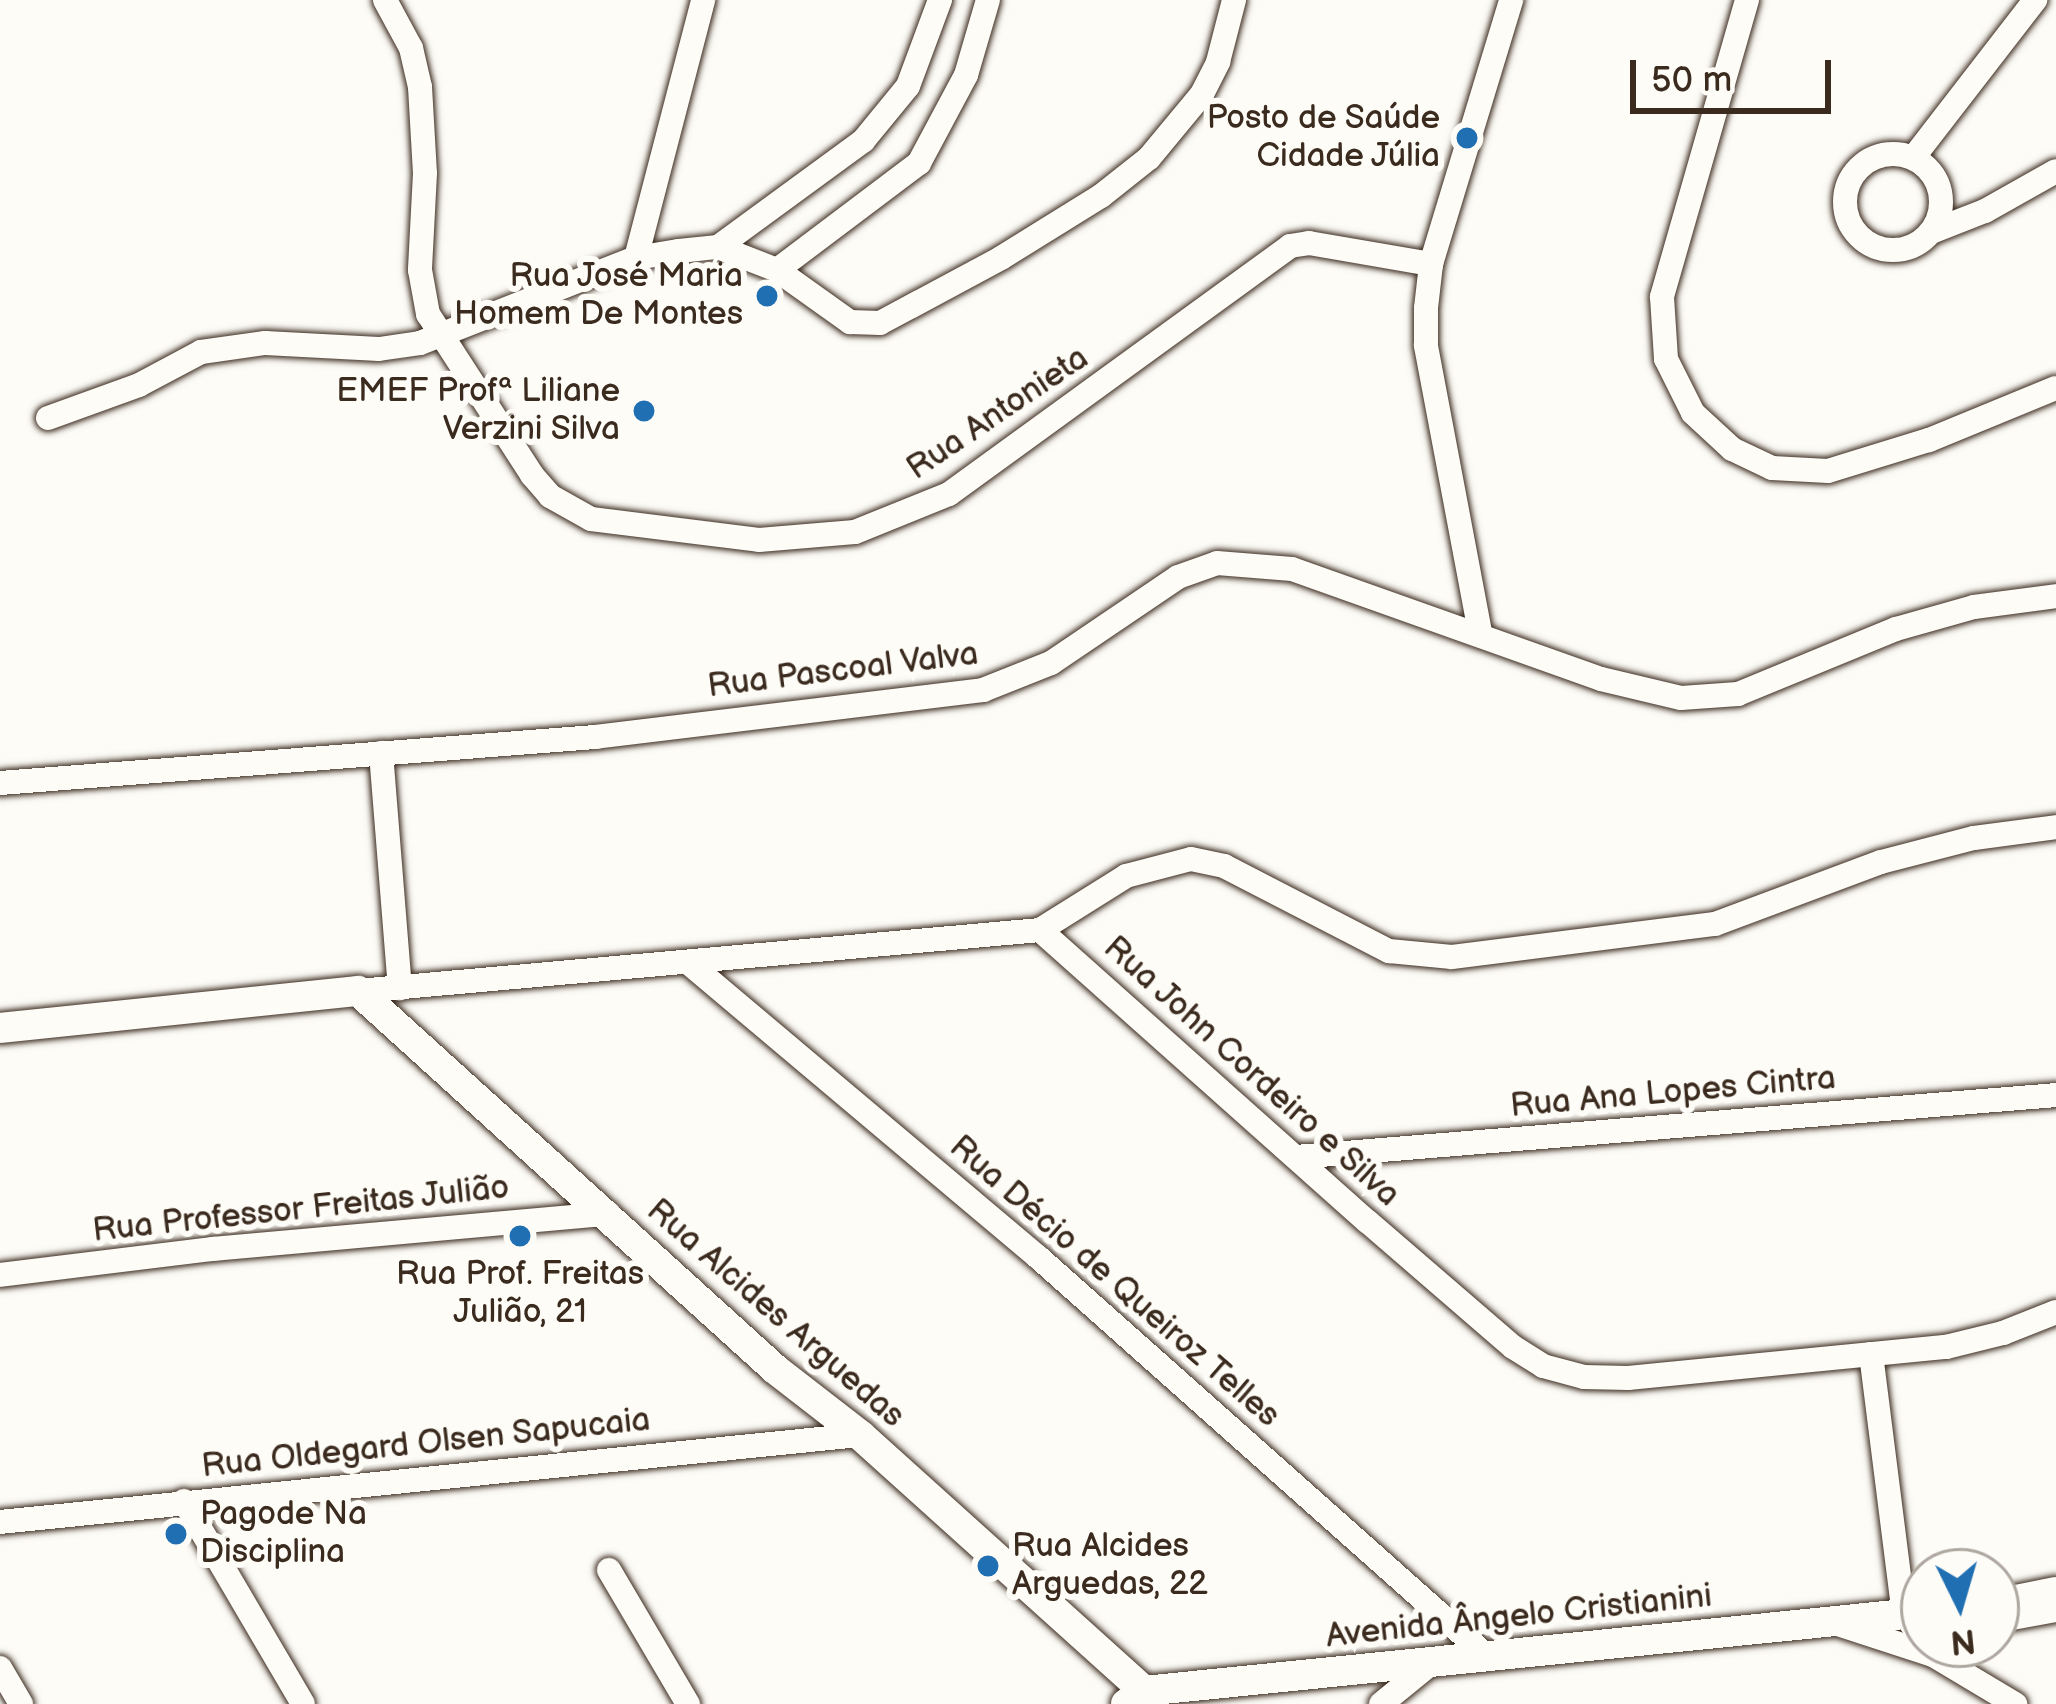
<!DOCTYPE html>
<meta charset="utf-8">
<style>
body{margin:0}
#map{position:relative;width:2056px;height:1704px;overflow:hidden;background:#fdfcf7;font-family:"Balsamiq Sans",sans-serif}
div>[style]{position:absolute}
.roads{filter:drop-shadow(0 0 3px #3b2a1e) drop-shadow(0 0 3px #3b2a1e)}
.minor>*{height:24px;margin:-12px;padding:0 12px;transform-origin:12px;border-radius:12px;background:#fdfcf7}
.minor>.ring{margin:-12px;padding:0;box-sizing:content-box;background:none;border:24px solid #fdfcf7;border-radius:50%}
.tertiary>*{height:30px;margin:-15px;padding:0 15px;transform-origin:15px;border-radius:15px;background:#fdfcf7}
.dots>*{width:33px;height:33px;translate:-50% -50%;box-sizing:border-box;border:6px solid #fdfcf7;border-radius:50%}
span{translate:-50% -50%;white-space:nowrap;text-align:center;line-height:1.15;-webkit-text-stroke:12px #fdfcf7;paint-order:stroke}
.poi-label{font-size:33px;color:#3b2a1e}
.right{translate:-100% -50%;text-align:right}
.left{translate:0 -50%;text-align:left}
.street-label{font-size:33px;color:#3b2a1e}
.north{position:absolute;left:1900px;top:1548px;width:120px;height:120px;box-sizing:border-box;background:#fdfcf7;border:3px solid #afa8a0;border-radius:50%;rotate:175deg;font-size:33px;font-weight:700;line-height:48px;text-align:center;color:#3b2a1e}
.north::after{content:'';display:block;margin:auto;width:42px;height:54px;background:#1f6fb2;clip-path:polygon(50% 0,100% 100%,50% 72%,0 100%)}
.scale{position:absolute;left:1630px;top:60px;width:201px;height:54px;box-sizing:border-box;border:6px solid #3b2a1e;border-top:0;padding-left:15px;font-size:36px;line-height:42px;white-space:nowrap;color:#3b2a1e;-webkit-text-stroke:9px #fdfcf7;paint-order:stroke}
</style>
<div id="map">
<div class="roads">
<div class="minor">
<i style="left:385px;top:0;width:55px;rotate:61.6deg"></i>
<i style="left:411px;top:48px;width:40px;rotate:77deg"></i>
<i style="left:420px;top:87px;width:86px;rotate:86.7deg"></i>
<i style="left:425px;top:173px;width:97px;rotate:93deg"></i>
<i style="left:420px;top:270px;width:45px;rotate:79.7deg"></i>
<i style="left:428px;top:314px;width:192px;rotate:57.1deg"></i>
<i style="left:532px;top:475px;width:28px;rotate:49deg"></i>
<i style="left:550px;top:496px;width:47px;rotate:29.3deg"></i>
<i style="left:591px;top:519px;width:169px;rotate:7.1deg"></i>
<i style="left:759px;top:540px;width:96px;rotate:-4.8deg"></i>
<i style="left:855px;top:532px;width:101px;rotate:-22deg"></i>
<i style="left:949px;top:494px;width:422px;rotate:-36deg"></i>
<i style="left:1290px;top:246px;width:19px;rotate:-9deg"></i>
<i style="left:1309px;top:243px;width:124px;rotate:9.8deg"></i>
<i style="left:1747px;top:0;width:309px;rotate:106deg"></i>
<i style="left:1662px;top:297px;width:62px;rotate:86.3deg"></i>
<i style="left:1666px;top:359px;width:60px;rotate:63.4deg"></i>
<i style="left:1693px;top:413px;width:53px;rotate:42.7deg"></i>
<i style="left:1732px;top:449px;width:44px;rotate:25.4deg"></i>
<i style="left:1772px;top:468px;width:56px;rotate:3.1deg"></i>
<i style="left:1828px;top:471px;width:106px;rotate:-17.1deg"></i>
<i style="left:1929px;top:440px;width:137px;rotate:-22.3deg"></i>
<i class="ring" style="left:1845px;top:154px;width:72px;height:72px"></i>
<i style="left:1913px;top:158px;width:200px;rotate:-52.3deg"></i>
<i style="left:1931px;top:232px;width:58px;rotate:-21.3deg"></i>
<i style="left:1985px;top:211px;width:81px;rotate:-29.4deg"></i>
<i style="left:718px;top:247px;width:180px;rotate:-36.2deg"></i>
<i style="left:863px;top:141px;width:71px;rotate:-50.7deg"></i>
<i style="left:908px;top:86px;width:92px;rotate:-69.6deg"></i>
<i style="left:636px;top:258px;width:267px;rotate:-75.4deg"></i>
<i style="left:777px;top:270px;width:178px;rotate:-37deg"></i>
<i style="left:919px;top:163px;width:100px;rotate:-61.9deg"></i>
<i style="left:966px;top:75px;width:78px;rotate:-73.7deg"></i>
<i style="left:48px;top:418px;width:97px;rotate:-19.9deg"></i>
<i style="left:139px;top:385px;width:70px;rotate:-28deg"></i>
<i style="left:201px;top:352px;width:65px;rotate:-8deg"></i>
<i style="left:265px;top:343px;width:114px;rotate:3deg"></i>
<i style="left:379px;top:349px;width:41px;rotate:-8.3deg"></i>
<i style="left:420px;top:343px;width:232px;rotate:-21.5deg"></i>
<i style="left:636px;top:258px;width:44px;rotate:-9.2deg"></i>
<i style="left:679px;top:251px;width:39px;rotate:-6deg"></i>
<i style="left:718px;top:247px;width:63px;rotate:21.3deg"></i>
<i style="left:777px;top:270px;width:90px;rotate:35.5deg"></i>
<i style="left:850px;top:322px;width:30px;rotate:2deg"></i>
<i style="left:880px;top:323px;width:137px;rotate:-28.2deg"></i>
<i style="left:1001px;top:258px;width:118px;rotate:-31.8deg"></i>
<i style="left:1101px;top:196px;width:61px;rotate:-38.4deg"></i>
<i style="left:1149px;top:158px;width:83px;rotate:-50.4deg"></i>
<i style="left:1202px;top:94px;width:36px;rotate:-63deg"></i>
<i style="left:1218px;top:62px;width:64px;rotate:-75.5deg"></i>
<i style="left:1480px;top:632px;width:292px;rotate:-100.7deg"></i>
<i style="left:1426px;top:345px;width:37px;rotate:-90deg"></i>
<i style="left:1426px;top:308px;width:44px;rotate:-83.5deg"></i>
<i style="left:1431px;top:264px;width:276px;rotate:-73.1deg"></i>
<i style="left:381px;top:753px;width:236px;rotate:85.4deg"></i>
<i style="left:0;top:783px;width:597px;rotate:-4.42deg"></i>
<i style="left:595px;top:737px;width:391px;rotate:-6.9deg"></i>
<i style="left:983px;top:690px;width:73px;rotate:-21.7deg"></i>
<i style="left:1051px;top:663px;width:153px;rotate:-34.1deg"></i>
<i style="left:1178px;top:577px;width:41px;rotate:-19.7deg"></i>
<i style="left:1217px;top:563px;width:75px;rotate:4.6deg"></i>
<i style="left:1292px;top:569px;width:328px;rotate:19.6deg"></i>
<i style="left:1601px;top:679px;width:82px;rotate:13.4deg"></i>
<i style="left:1681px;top:698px;width:57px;rotate:-4deg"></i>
<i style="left:1738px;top:694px;width:171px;rotate:-22.4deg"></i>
<i style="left:1896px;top:629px;width:81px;rotate:-15.8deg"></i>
<i style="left:1974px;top:607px;width:83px;rotate:-7.6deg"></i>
<i style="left:1040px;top:930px;width:102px;rotate:-32.1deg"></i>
<i style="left:1126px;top:876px;width:67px;rotate:-14.7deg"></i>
<i style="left:1191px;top:859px;width:34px;rotate:12deg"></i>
<i style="left:1224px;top:866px;width:186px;rotate:27.3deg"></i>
<i style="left:1389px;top:951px;width:63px;rotate:5.4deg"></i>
<i style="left:1452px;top:957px;width:265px;rotate:-7.2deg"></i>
<i style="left:1715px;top:924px;width:177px;rotate:-20.5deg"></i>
<i style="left:1881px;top:862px;width:96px;rotate:-14.5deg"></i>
<i style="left:1974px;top:838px;width:83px;rotate:-7.6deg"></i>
<i style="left:690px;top:964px;width:455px;rotate:40.1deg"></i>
<i style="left:1038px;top:1257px;width:603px;rotate:41.64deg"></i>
<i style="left:358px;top:991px;width:685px;rotate:-5.11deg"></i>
<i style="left:1040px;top:930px;width:438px;rotate:41.7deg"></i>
<i style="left:1367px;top:1221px;width:193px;rotate:40.8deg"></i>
<i style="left:1513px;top:1347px;width:36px;rotate:32deg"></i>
<i style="left:1543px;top:1366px;width:42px;rotate:15deg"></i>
<i style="left:1584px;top:1377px;width:44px;rotate:1.3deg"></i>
<i style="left:1628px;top:1378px;width:320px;rotate:-5.6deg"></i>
<i style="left:1946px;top:1347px;width:59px;rotate:-13.8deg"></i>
<i style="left:2003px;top:1333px;width:57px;rotate:-21.6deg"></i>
<i style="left:1296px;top:1157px;width:763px;rotate:-4.66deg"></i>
<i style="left:0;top:1275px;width:215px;rotate:-7deg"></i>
<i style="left:213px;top:1249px;width:397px;rotate:-5.1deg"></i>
<i style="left:1871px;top:1354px;width:262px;rotate:82.8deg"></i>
<i style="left:1904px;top:1614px;width:34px;rotate:54deg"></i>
<i style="left:184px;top:1501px;width:235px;rotate:59.6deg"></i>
<i style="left:0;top:1522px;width:864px;rotate:-5.78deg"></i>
<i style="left:609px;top:1570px;width:156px;rotate:59.5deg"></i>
<i style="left:1996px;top:1621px;width:61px;rotate:-10.4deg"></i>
<i style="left:1838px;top:1624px;width:100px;rotate:18.1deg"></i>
<i style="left:1933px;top:1655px;width:96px;rotate:30.9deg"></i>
<i style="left:0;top:1668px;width:42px;rotate:59.7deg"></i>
<i style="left:1381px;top:1704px;width:63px;rotate:-39.2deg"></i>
</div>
<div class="tertiary">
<i style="left:0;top:1028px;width:360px;rotate:-5.9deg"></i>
<i style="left:358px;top:991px;width:563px;rotate:42.19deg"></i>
<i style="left:775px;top:1369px;width:108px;rotate:37.8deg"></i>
<i style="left:860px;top:1435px;width:382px;rotate:42deg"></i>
<i style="left:1996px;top:1604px;width:61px;rotate:-11.3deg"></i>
<i style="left:1126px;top:1704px;width:22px;rotate:-36deg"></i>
<i style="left:1144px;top:1691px;width:784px;rotate:-5.78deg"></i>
</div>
</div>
<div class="dots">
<i style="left:1467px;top:138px;background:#1f6fb2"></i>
<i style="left:767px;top:296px;background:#1f6fb2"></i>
<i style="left:644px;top:411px;background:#1f6fb2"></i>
<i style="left:520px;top:1236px;background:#1f6fb2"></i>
<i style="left:176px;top:1534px;background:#1f6fb2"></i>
<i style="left:988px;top:1566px;background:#1f6fb2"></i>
</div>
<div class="poi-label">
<span class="right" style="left:1440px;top:138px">Posto de Saúde<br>Cidade Júlia</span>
<span class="right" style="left:743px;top:296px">Rua José Maria<br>Homem De Montes</span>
<span class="right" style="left:620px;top:411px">EMEF Profª Liliane<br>Verzini Silva</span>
<span style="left:520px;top:1294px">Rua Prof. Freitas<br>Julião, 21</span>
<span class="left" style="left:200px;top:1534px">Pagode Na<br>Disciplina</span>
<span class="left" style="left:1012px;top:1566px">Rua Alcides<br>Arguedas, 22</span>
</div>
<div class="street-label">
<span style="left:998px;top:414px;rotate:-34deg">Rua Antonieta</span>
<span style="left:843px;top:671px;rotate:-7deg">Rua Pascoal Valva</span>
<span style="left:1251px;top:1072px;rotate:42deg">Rua John Cordeiro e Silva</span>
<span style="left:1673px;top:1093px;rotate:-5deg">Rua Ana Lopes Cintra</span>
<span style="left:301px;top:1210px;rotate:-6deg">Rua Professor Freitas Julião</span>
<span style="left:1114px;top:1282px;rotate:41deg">Rua Décio de Queiroz Telles</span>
<span style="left:775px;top:1314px;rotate:41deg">Rua Alcides Arguedas</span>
<span style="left:426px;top:1444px;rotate:-6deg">Rua Oldegard Olsen Sapucaia</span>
<span style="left:1519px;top:1617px;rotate:-6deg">Avenida Ângelo Cristianini</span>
</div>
<div class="north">N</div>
<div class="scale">50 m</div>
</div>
